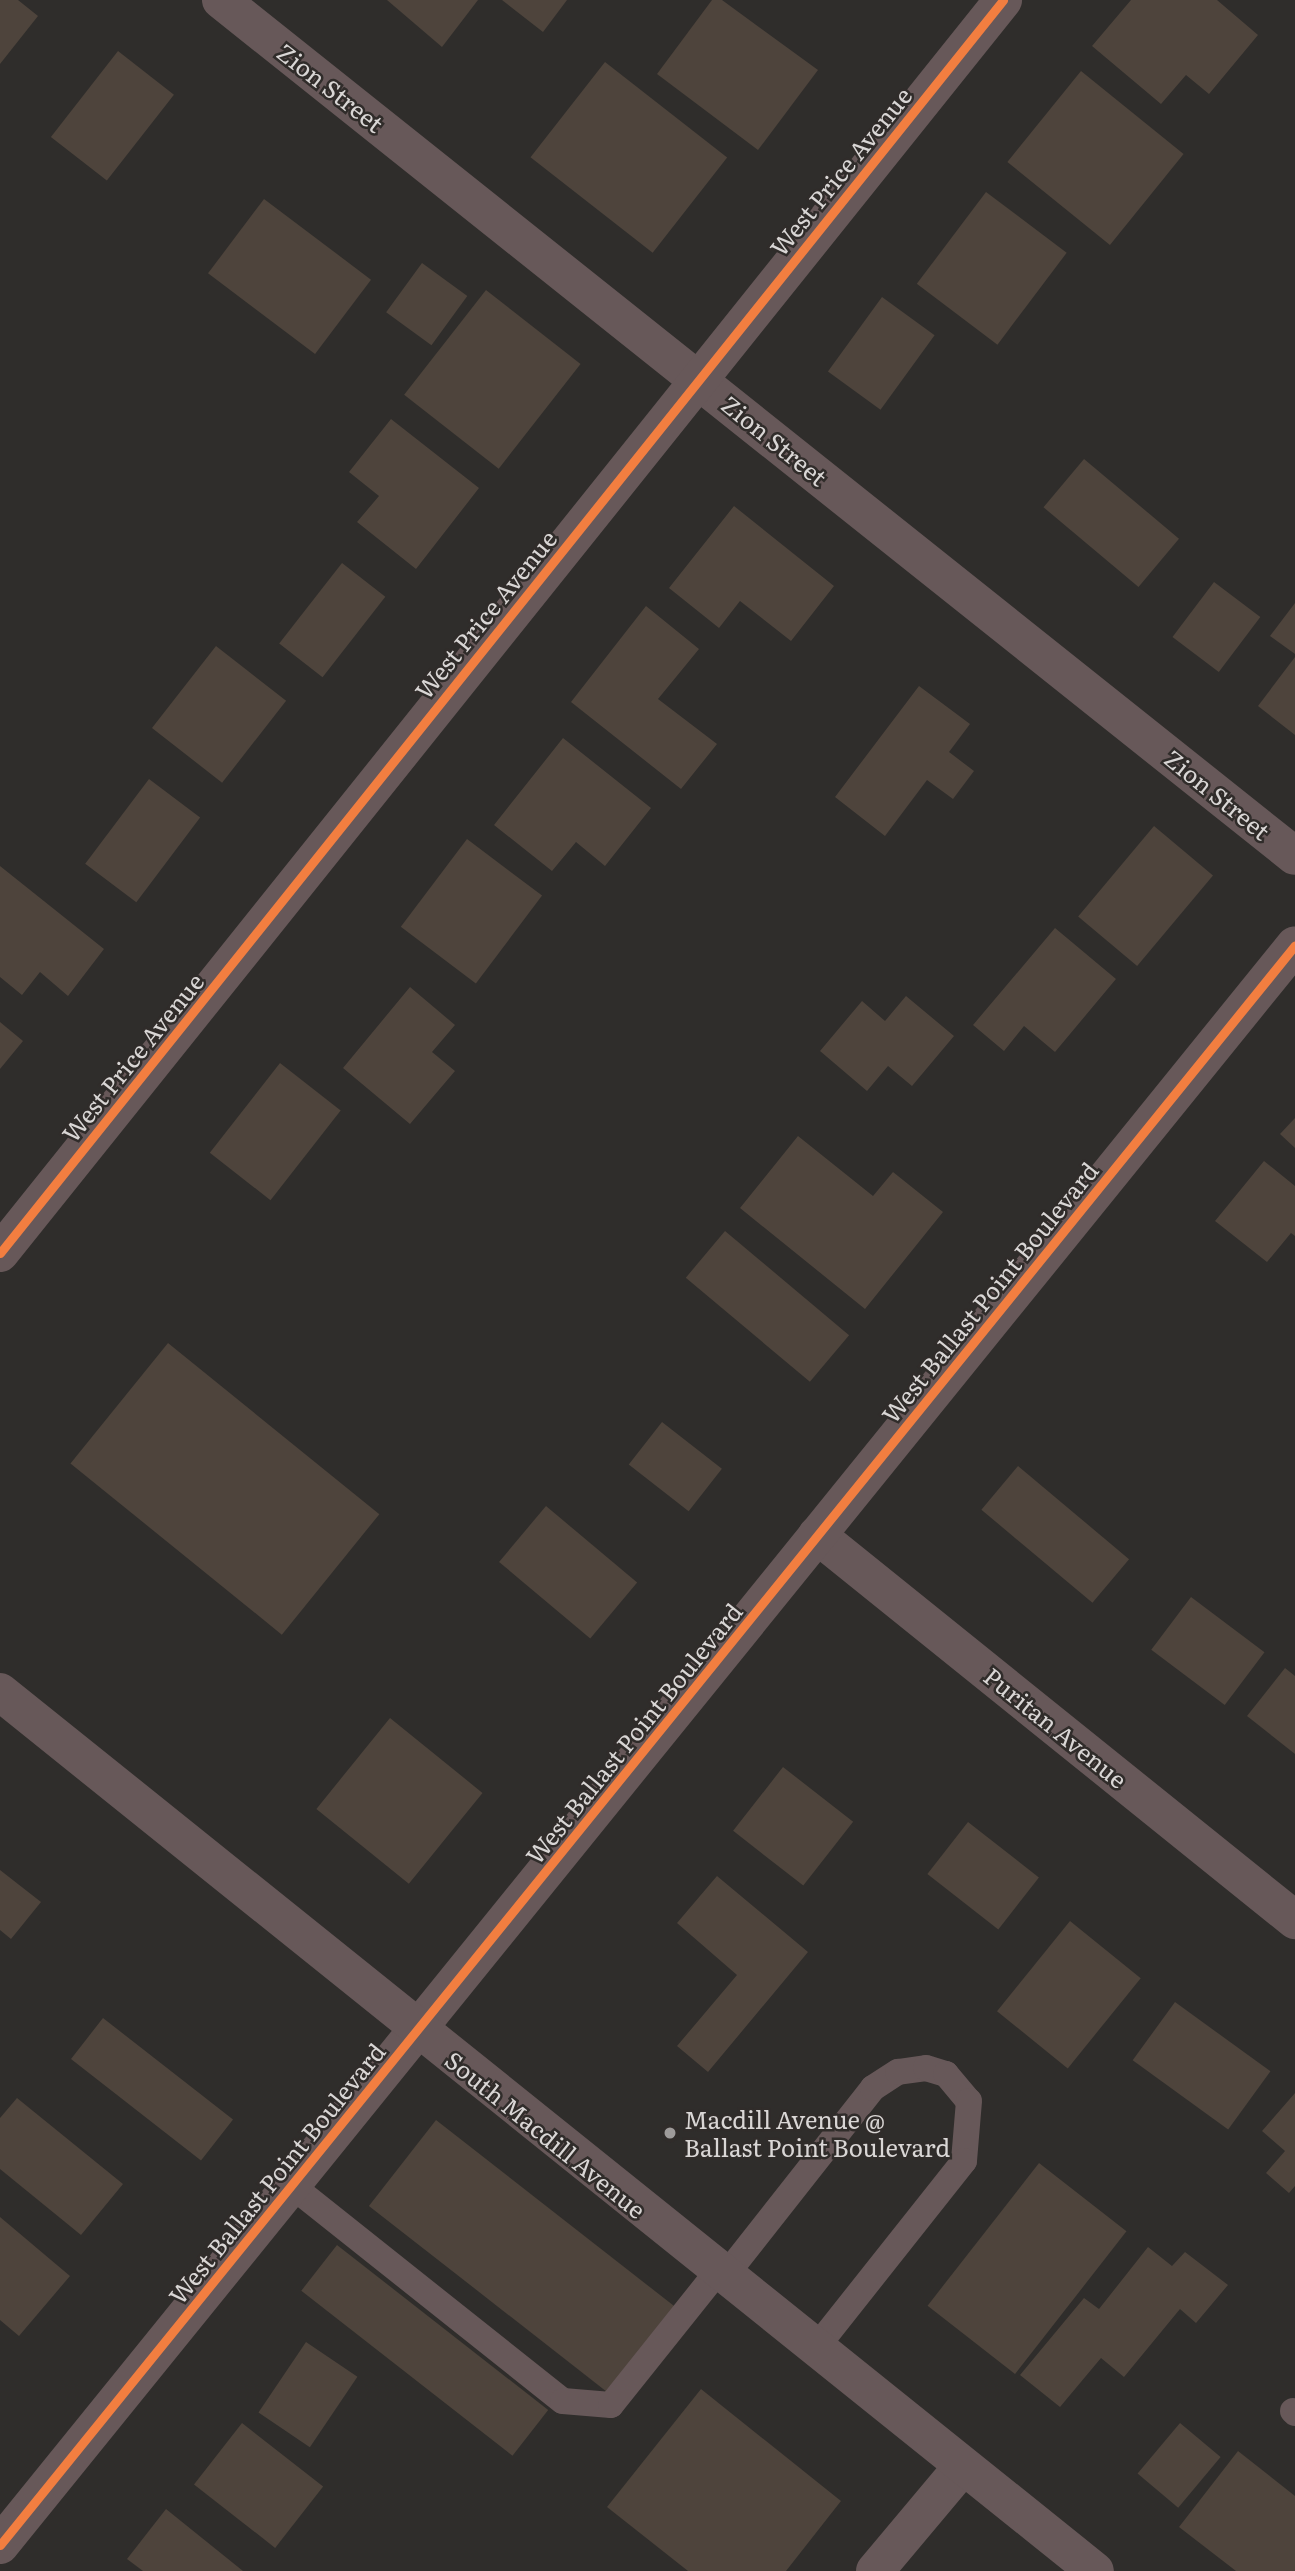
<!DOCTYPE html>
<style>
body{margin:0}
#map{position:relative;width:1295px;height:2571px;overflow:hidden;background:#2f2d2b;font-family:Literata,serif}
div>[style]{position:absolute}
.building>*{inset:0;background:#4e443c;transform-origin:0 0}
.service>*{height:26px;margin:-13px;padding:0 13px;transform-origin:13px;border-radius:13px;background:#675859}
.minor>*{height:38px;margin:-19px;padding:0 19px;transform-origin:19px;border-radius:19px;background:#675859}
.tertiary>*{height:38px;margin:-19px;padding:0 19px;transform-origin:19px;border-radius:19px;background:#675859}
.cycleway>*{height:9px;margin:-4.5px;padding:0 4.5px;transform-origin:4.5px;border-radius:4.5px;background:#f27e40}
.dots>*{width:19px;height:19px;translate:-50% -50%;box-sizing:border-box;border:4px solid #302c2a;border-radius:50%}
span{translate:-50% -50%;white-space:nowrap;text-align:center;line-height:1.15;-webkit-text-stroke:5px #302c2a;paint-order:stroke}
.street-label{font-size:24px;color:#d9d6d5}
.poi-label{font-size:24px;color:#d9d6d5}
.left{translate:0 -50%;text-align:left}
</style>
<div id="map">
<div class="building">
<i style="clip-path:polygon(0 0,18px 0,38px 16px,0 64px)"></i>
<i style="clip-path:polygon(387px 0,478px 0,442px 47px)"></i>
<i style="clip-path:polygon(502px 0,567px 0,543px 32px)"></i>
<i style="clip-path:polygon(712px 0,722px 0,818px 70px,758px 150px,657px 74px)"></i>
<i style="clip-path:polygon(1131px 0,1217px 0,1258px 35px,1209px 94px,1186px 75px,1161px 104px,1092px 46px)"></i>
<i style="left:118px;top:51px;width:71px;height:109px;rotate:38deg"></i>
<i style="left:605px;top:62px;width:155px;height:121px;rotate:38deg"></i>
<i style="left:1081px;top:71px;width:132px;height:117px;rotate:39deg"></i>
<i style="left:986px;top:192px;width:101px;height:115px;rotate:37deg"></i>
<i style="left:264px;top:199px;width:134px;height:93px;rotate:37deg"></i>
<i style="left:422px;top:263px;width:56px;height:61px;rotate:36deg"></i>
<i style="left:486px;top:290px;width:120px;height:133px;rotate:38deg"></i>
<i style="left:882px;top:297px;width:65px;height:92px;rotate:36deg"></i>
<i style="clip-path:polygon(391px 419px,479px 488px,416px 569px,357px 522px,379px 496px,349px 472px)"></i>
<i style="left:1084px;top:459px;width:124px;height:63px;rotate:40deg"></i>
<i style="clip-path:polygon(734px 506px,834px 586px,791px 641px,740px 601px,719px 628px,669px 588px)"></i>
<i style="left:342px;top:563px;width:55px;height:102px;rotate:38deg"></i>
<i style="left:1214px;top:582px;width:58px;height:69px;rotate:37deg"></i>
<i style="clip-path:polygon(1295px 603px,1295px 654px,1270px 636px)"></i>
<i style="clip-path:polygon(646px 606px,699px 649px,658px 699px,717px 744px,681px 789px,571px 702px)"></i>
<i style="left:216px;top:646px;width:89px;height:104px;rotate:38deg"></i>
<i style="clip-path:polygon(1295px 657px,1295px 735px,1258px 706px)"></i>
<i style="clip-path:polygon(919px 686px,970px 724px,949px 752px,974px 771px,953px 799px,927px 780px,885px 836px,835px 797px)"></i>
<i style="clip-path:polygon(563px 738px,651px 808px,605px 866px,576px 842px,552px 871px,494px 825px)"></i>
<i style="left:149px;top:779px;width:64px;height:106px;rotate:37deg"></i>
<i style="left:1154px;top:826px;width:77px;height:118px;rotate:40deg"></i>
<i style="left:467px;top:839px;width:94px;height:110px;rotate:37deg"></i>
<i style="clip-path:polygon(0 866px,104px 949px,68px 996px,40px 972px,22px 995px,0 977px)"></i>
<i style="clip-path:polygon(1055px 928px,1116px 979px,1055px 1052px,1024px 1026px,1004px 1051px,973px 1025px)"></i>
<i style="clip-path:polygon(410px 987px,455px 1025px,432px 1052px,455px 1071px,410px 1124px,343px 1068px)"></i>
<i style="clip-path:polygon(906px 996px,954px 1036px,912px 1086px,888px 1066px,867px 1091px,820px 1051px,862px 1001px,885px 1021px)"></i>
<i style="clip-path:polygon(0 1022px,23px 1041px,0 1069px)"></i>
<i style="left:280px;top:1063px;width:77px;height:114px;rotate:38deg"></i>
<i style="clip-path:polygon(1295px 1118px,1295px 1148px,1280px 1134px)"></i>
<i style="clip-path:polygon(798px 1136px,873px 1196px,893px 1172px,943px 1212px,865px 1309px,740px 1208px)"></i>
<i style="clip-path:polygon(1264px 1161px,1295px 1186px,1295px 1236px,1291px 1233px,1267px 1262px,1215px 1221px)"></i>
<i style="left:725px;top:1231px;width:162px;height:61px;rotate:40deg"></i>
<i style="left:168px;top:1343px;width:272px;height:155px;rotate:39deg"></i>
<i style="left:662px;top:1422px;width:76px;height:54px;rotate:38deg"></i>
<i style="left:1018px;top:1466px;width:145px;height:57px;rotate:40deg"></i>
<i style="left:546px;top:1506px;width:119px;height:73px;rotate:40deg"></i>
<i style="left:1191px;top:1597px;width:92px;height:66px;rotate:37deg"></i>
<i style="clip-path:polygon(1285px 1668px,1295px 1676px,1295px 1754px,1247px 1716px)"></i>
<i style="left:390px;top:1718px;width:119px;height:117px;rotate:39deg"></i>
<i style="left:783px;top:1767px;width:89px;height:81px;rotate:38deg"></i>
<i style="left:968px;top:1822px;width:90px;height:66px;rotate:38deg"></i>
<i style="clip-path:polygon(0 1870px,41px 1902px,11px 1939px,0 1930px)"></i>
<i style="clip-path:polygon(717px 1876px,808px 1952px,708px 2072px,677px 2046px,737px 1975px,677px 1923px)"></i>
<i style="left:1070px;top:1921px;width:91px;height:116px;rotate:39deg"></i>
<i style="left:1175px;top:2002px;width:118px;height:72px;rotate:36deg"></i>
<i style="left:103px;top:2018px;width:165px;height:52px;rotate:38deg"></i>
<i style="clip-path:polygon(1295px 2093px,1295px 2186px,1289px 2193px,1266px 2173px,1285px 2151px,1262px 2131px)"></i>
<i style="clip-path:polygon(17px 2098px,123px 2184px,81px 2235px,0 2169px,0 2118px)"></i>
<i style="left:436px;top:2120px;width:303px;height:109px;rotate:38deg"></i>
<i style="left:1039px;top:2163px;width:111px;height:181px;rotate:38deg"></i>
<i style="clip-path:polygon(0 2217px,70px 2276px,19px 2336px,0 2320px)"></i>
<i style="left:337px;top:2245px;width:268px;height:58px;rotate:38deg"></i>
<i style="clip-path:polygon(1148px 2247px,1172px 2266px,1185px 2252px,1228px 2285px,1196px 2323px,1180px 2309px,1124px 2377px,1101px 2358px,1060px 2407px,1020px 2375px,1084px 2298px,1099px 2309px)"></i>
<i style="left:306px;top:2342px;width:62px;height:85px;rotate:34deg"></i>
<i style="clip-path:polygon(701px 2389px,841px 2501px,786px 2571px,688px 2571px,607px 2507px)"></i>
<i style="left:242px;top:2423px;width:103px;height:78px;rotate:38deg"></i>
<i style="left:1180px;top:2423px;width:53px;height:66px;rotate:40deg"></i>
<i style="clip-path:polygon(1238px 2451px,1295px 2496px,1295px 2571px,1236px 2571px,1179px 2527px)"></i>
<i style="clip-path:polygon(166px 2509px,243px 2571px,143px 2571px,127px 2559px)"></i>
</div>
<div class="service">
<i style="left:291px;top:2185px;width:347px;rotate:38.5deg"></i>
<i style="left:563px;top:2401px;width:48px;rotate:4.8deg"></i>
<i style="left:611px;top:2405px;width:171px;rotate:-51.4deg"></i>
<i style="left:725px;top:2276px;width:239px;rotate:-51.8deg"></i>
<i style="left:873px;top:2088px;width:30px;rotate:-33deg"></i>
<i style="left:898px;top:2072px;width:28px;rotate:-8deg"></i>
<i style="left:926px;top:2068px;width:21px;rotate:17deg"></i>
<i style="left:946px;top:2074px;width:35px;rotate:50deg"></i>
<i style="left:969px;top:2101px;width:60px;rotate:94.8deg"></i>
<i style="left:964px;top:2161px;width:240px;rotate:128.4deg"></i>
<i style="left:1293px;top:2411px;width:3px;rotate:45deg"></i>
</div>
<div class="minor">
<i style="left:221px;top:0;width:1373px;rotate:38.56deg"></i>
<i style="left:0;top:1253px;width:1605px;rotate:-51.32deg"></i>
<i style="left:817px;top:1535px;width:614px;rotate:38.85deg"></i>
<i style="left:0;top:2545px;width:2058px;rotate:-51.01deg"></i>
<i style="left:875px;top:2571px;width:137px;rotate:-50deg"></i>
</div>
<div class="tertiary">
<i style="left:0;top:1692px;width:1404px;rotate:38.76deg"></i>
</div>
<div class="cycleway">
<i style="left:0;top:1253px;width:1605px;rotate:-51.32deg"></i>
<i style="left:0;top:2545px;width:2058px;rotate:-51.01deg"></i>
</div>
<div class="dots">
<i style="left:670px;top:2133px;background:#9e9b9a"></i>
</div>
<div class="street-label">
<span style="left:331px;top:87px;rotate:38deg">Zion Street</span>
<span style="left:840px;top:171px;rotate:-51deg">West Price Avenue</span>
<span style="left:775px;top:440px;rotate:39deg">Zion Street</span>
<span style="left:485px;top:614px;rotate:-51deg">West Price Avenue</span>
<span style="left:1218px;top:794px;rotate:39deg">Zion Street</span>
<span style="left:132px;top:1057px;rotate:-51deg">West Price Avenue</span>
<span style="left:989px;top:1292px;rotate:-51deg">West Ballast Point Boulevard</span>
<span style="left:1056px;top:1727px;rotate:39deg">Puritan Avenue</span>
<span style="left:633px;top:1733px;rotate:-51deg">West Ballast Point Boulevard</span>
<span style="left:546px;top:2134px;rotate:39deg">South Macdill Avenue</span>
<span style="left:276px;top:2173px;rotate:-51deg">West Ballast Point Boulevard</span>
</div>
<div class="poi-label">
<span class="left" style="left:684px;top:2133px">Macdill Avenue @<br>Ballast Point Boulevard</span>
</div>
</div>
